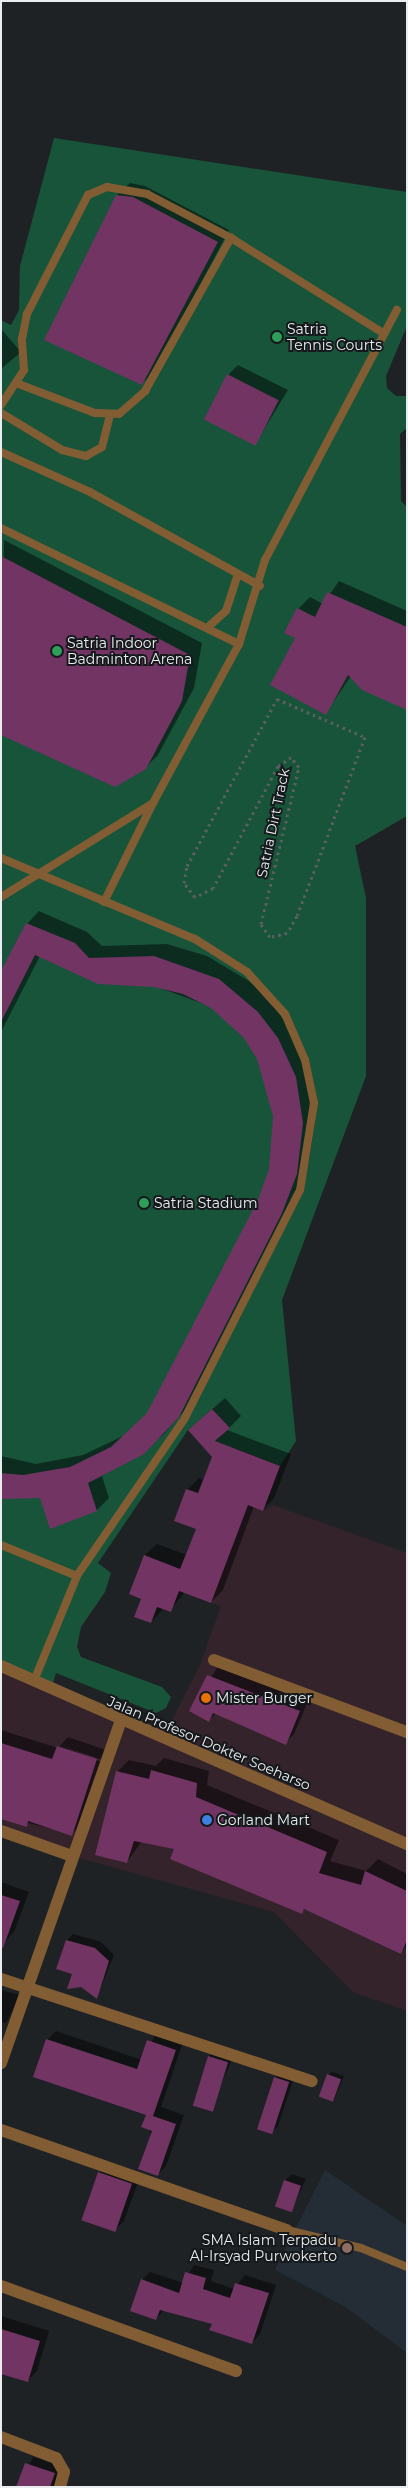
<!DOCTYPE html>
<style>
body{margin:0}
#map{position:relative;width:408px;height:2488px;overflow:hidden;background:#1e2225;font-family:Montserrat,sans-serif}
div>[style]{position:absolute}
.commercial>*{inset:0;background:#34232b}
.built>*{inset:0;background:#242d35}
.green>*{inset:0;background:#18543a}
.shadow>*{inset:0;background:#0007}
.building>*{inset:0;background:#713463;transform-origin:0 0}
.path>*{height:3px;margin-top:-1.5px;transform-origin:0;background:repeating-linear-gradient(90deg,#5b5f62 0 2.5px,transparent 0 6.5px)}
.service>*{height:8px;margin:-4px;padding:0 4px;transform-origin:4px;border-radius:4px;background:#825d33}
.minor>*{height:12px;margin:-6px;padding:0 6px;transform-origin:6px;border-radius:6px;background:#825d33}
.tertiary>*{height:12px;margin:-6px;padding:0 6px;transform-origin:6px;border-radius:6px;background:#825d33}
.dots>*{width:14px;height:14px;translate:-50% -50%;box-sizing:border-box;border:2px solid #15191c;border-radius:50%}
span{translate:-50% -50%;white-space:nowrap;text-align:center;line-height:1.15;-webkit-text-stroke:4px #15191c;paint-order:stroke}
.poi-label{font-size:14px;color:#eaedef}
.left{translate:0 -50%;text-align:left}
.right{translate:-100% -50%;text-align:right}
.street-label{font-size:14px;color:#eaedef}
.frame{position:absolute;inset:0;border:2px solid #eaedef;pointer-events:none}
</style>
<div id="map">
<div class="commercial">
<i style="clip-path:polygon(248px 1505px,263px 1511px,273px 1505px,407px 1553px,407px 2011px,353px 1992px,274px 1912px,72px 1856px,1px 1828px,1px 1662px,164px 1736px,200px 1665px,221px 1606px,211px 1603px)"></i>
</div>
<div class="built">
<i style="clip-path:polygon(325px 2170px,407px 2226px,407px 2353px,344px 2306px,275px 2270px)"></i>
</div>
<div class="green">
<i style="clip-path:polygon(54px 138px,407px 192px,407px 326px,386px 376px,387px 388px,396px 396px,407px 396px,407px 428px,400px 434px,401px 501px,407px 507px,407px 816px,355px 846px,366px 898px,366px 1076px,282px 1300px,296px 1441px,280px 1466px,234px 1448px,206px 1450px,230px 1428px,212px 1409px,188px 1430px,98px 1563px,111px 1573px,105px 1592px,81px 1627px,77px 1647px,81px 1657px,162px 1687px,171px 1697px,166px 1708px,156px 1713px,56px 1673px,52px 1686px,1px 1662px,1px 320px,11px 325px,19px 310px,20px 266px)"></i>
</div>
<div class="shadow">
<i style="clip-path:polygon(130px 183px,145px 186px,229px 230px,154px 372px,141px 384px,117px 195px)"></i>
<i style="clip-path:polygon(1px 329px,21px 352px,1px 369px)"></i>
<i style="clip-path:polygon(238px 365px,288px 390px,255px 444px,228px 375px)"></i>
<i style="clip-path:polygon(4px 540px,202px 643px,194px 688px,158px 755px,145px 768px,1px 734px)"></i>
<i style="clip-path:polygon(339px 581px,407px 611px,407px 708px,351px 676px,325px 714px,296px 638px,298px 609px,310px 597px,323px 604px)"></i>
<i style="clip-path:polygon(39px 911px,87px 932px,102px 946px,167px 944px,207px 956px,249px 981px,270px 1000px,301px 1046px,313px 1090px,315px 1122px,309px 1160px,294px 1200px,191px 1403px,162px 1436px,102px 1476px,109px 1498px,97px 1510px,41px 1496px,1px 1498px,1px 1456px,36px 1464px,83px 1455px,125px 1435px,149px 1412px,259px 1201px,270px 1169px,274px 1116px,258px 1058px,245px 1037px,212px 1007px,154px 986px,40px 956px,1px 1032px,1px 974px,27px 924px)"></i>
<i style="clip-path:polygon(225px 1398px,241px 1416px,227px 1430px,291px 1454px,274px 1498px,263px 1509px,254px 1506px,223px 1590px,211px 1602px,185px 1592px,170px 1610px,164px 1608px,151px 1622px,143px 1598px,131px 1593px,145px 1555px,157px 1544px,187px 1555px,197px 1528px,187px 1490px,199px 1478px,204px 1480px,213px 1456px,201px 1419px)"></i>
<i style="clip-path:polygon(218px 1666px,308px 1701px,294px 1734px,285px 1743px,216px 1713px,209px 1720px,191px 1711px)"></i>
<i style="clip-path:polygon(1px 1730px,58px 1748px,68px 1737px,106px 1750px,103px 1760px,62px 1746px,102px 1762px,81px 1825px,71px 1834px,1px 1816px)"></i>
<i style="clip-path:polygon(164px 1758px,209px 1771px,207px 1785px,339px 1840px,330px 1861px,366px 1871px,378px 1859px,407px 1874px,407px 1946px,401px 1952px,306px 1908px,301px 1913px,176px 1848px,142px 1841px,127px 1862px,117px 1772px,129px 1760px,156px 1766px)"></i>
<i style="clip-path:polygon(1px 1882px,29px 1892px,14px 1932px,5px 1942px)"></i>
<i style="clip-path:polygon(73px 1934px,101px 1942px,114px 1955px,97px 1997px,74px 1973px,67px 1940px)"></i>
<i style="clip-path:polygon(1px 1990px,20px 1995px,6px 2023px,1px 2022px)"></i>
<i style="clip-path:polygon(56px 2031px,142px 2060px,157px 2032px,183px 2042px,161px 2107px,184px 2115px,166px 2166px,157px 2175px,147px 2114px,47px 2040px)"></i>
<i style="clip-path:polygon(216px 2049px,234px 2055px,209px 2111px,193px 2105px,209px 2056px)"></i>
<i style="clip-path:polygon(282px 2071px,295px 2075px,278px 2126px,271px 2133px,275px 2078px)"></i>
<i style="clip-path:polygon(332px 2072px,344px 2076px,334px 2100px,328px 2075px)"></i>
<i style="clip-path:polygon(109px 2163px,141px 2174px,124px 2221px,114px 2231px,99px 2173px)"></i>
<i style="clip-path:polygon(292px 2174px,306px 2179px,291px 2211px,285px 2181px)"></i>
<i style="clip-path:polygon(194px 2265px,214px 2270px,211px 2281px,234px 2289px,245px 2275px,276px 2285px,260px 2334px,252px 2343px,213px 2323px,164px 2310px,156px 2319px,142px 2280px,150px 2272px,183px 2283px)"></i>
<i style="clip-path:polygon(1px 2316px,49px 2331px,37px 2371px,27px 2381px,1px 2373px)"></i>
<i style="clip-path:polygon(33px 2457px,61px 2466px,54px 2487px,18px 2487px)"></i>
</div>
<div class="building">
<i style="clip-path:polygon(116px 195px,133px 197px,218px 242px,142px 385px,44px 340px)"></i>
<i style="left:227px;top:374px;width:58px;height:51px;rotate:27deg"></i>
<i style="clip-path:polygon(1px 556px,190px 655px,182px 701px,146px 769px,115px 787px,1px 735px)"></i>
<i style="clip-path:polygon(327px 592px,407px 627px,407px 710px,362px 690px,348px 675px,326px 715px,270px 685px,295px 638px,284px 633px,297px 608px,315px 617px)"></i>
<i style="clip-path:polygon(26px 923px,75px 943px,89px 958px,154px 956px,219px 979px,258px 1012px,278px 1038px,296px 1077px,303px 1123px,297px 1174px,282px 1213px,179px 1417px,144px 1454px,88px 1483px,97px 1511px,50px 1529px,40px 1498px,1px 1499px,1px 1473px,23px 1475px,70px 1467px,111px 1447px,147px 1413px,258px 1200px,269px 1169px,273px 1116px,257px 1059px,244px 1038px,211px 1008px,183px 994px,154px 987px,98px 984px,35px 955px,1px 1022px,1px 971px)"></i>
<i style="clip-path:polygon(212px 1409px,230px 1428px,215px 1441px,280px 1466px,263px 1511px,248px 1505px,211px 1603px,179px 1591px,171px 1612px,157px 1607px,151px 1623px,134px 1617px,141px 1599px,129px 1594px,144px 1555px,180px 1569px,196px 1529px,174px 1521px,186px 1489px,198px 1493px,212px 1457px,188px 1430px)"></i>
<i style="clip-path:polygon(207px 1675px,300px 1711px,286px 1745px,213px 1713px,209px 1722px,189px 1711px)"></i>
<i style="clip-path:polygon(1px 1743px,52px 1759px,57px 1746px,97px 1759px,72px 1836px,28px 1821px,27px 1827px,1px 1819px)"></i>
<i style="clip-path:polygon(151px 1770px,197px 1783px,196px 1797px,327px 1852px,319px 1873px,361px 1885px,365px 1871px,407px 1891px,407px 1940px,401px 1954px,304px 1909px,302px 1914px,170px 1859px,174px 1849px,134px 1841px,127px 1863px,95px 1855px,116px 1771px,149px 1779px)"></i>
<i style="clip-path:polygon(1px 1895px,20px 1901px,3px 1948px,1px 1947px)"></i>
<i style="clip-path:polygon(66px 1940px,95px 1948px,109px 1961px,97px 1999px,81px 1987px,67px 1989px,72px 1974px,56px 1969px)"></i>
<i style="clip-path:polygon(46px 2039px,137px 2069px,147px 2040px,176px 2050px,153px 2116px,176px 2124px,158px 2176px,138px 2169px,152px 2131px,141px 2127px,146px 2115px,33px 2077px)"></i>
<i style="left:208px;top:2056px;width:21px;height:52px;rotate:17deg"></i>
<i style="left:327px;top:2074px;width:15px;height:24px;rotate:20deg"></i>
<i style="left:274px;top:2077px;width:16px;height:55px;rotate:18deg"></i>
<i style="left:98px;top:2172px;width:36px;height:51px;rotate:19deg"></i>
<i style="left:284px;top:2180px;width:18px;height:28px;rotate:19deg"></i>
<i style="clip-path:polygon(185px 2272px,206px 2278px,203px 2289px,230px 2298px,235px 2283px,269px 2293px,252px 2344px,209px 2330px,212px 2324px,160px 2310px,156px 2320px,130px 2311px,141px 2279px,179px 2293px)"></i>
<i style="clip-path:polygon(1px 2329px,40px 2341px,28px 2382px,1px 2374px)"></i>
<i style="clip-path:polygon(25px 2463px,55px 2473px,50px 2487px,16px 2487px)"></i>
</div>
<div class="path">
<i style="left:277px;top:699px;width:96px;rotate:23.4deg"></i>
<i style="left:365px;top:737px;width:191px;rotate:110.8deg"></i>
<i style="left:297px;top:916px;width:20px;rotate:120deg"></i>
<i style="left:287px;top:933px;width:17px;rotate:167deg"></i>
<i style="left:270px;top:937px;width:16px;rotate:-125deg"></i>
<i style="left:261px;top:924px;width:162px;rotate:-76.4deg"></i>
<i style="left:299px;top:767px;width:13px;rotate:-129deg"></i>
<i style="left:291px;top:757px;width:16px;rotate:145deg"></i>
<i style="left:278px;top:766px;width:138px;rotate:118deg"></i>
<i style="left:213px;top:888px;width:20px;rotate:153deg"></i>
<i style="left:195px;top:897px;width:18px;rotate:-128deg"></i>
<i style="left:184px;top:883px;width:17px;rotate:-80deg"></i>
<i style="left:187px;top:866px;width:190px;rotate:-61.7deg"></i>
</div>
<div class="service">
<i style="left:16px;top:383px;width:85px;rotate:20.8deg"></i>
<i style="left:95px;top:413px;width:24px;rotate:2deg"></i>
<i style="left:119px;top:414px;width:35px;rotate:-41deg"></i>
<i style="left:145px;top:391px;width:176px;rotate:-60.7deg"></i>
<i style="left:1px;top:405px;width:42px;rotate:-56.7deg"></i>
<i style="left:24px;top:370px;width:31px;rotate:-94deg"></i>
<i style="left:22px;top:339px;width:25px;rotate:-79deg"></i>
<i style="left:27px;top:314px;width:134px;rotate:-62.9deg"></i>
<i style="left:88px;top:195px;width:21px;rotate:-23deg"></i>
<i style="left:107px;top:187px;width:41px;rotate:9.9deg"></i>
<i style="left:147px;top:194px;width:95px;rotate:27.6deg"></i>
<i style="left:231px;top:238px;width:179px;rotate:32deg"></i>
<i style="left:1px;top:413px;width:71px;rotate:31.2deg"></i>
<i style="left:62px;top:450px;width:25px;rotate:14deg"></i>
<i style="left:86px;top:456px;width:18px;rotate:-29deg"></i>
<i style="left:102px;top:447px;width:32px;rotate:-76deg"></i>
<i style="left:1px;top:452px;width:98px;rotate:24.2deg"></i>
<i style="left:90px;top:492px;width:194px;rotate:28.9deg"></i>
<i style="left:1px;top:528px;width:265px;rotate:26deg"></i>
<i style="left:207px;top:628px;width:25px;rotate:-42deg"></i>
<i style="left:226px;top:611px;width:38px;rotate:-72deg"></i>
<i style="left:1px;top:858px;width:210px;rotate:22.7deg"></i>
<i style="left:195px;top:939px;width:62px;rotate:32.4deg"></i>
<i style="left:247px;top:972px;width:57px;rotate:47.9deg"></i>
<i style="left:285px;top:1014px;width:50px;rotate:66.5deg"></i>
<i style="left:305px;top:1060px;width:44px;rotate:78.2deg"></i>
<i style="left:314px;top:1103px;width:88px;rotate:99.1deg"></i>
<i style="left:300px;top:1190px;width:255px;rotate:116.8deg"></i>
<i style="left:185px;top:1418px;width:191px;rotate:124.4deg"></i>
<i style="left:77px;top:1576px;width:113px;rotate:112.3deg"></i>
<i style="left:1px;top:897px;width:179px;rotate:-31.7deg"></i>
<i style="left:153px;top:803px;width:181px;rotate:-61.6deg"></i>
<i style="left:239px;top:644px;width:88px;rotate:-72.8deg"></i>
<i style="left:265px;top:560px;width:283px;rotate:-62.2deg"></i>
<i style="left:104px;top:902px;width:110px;rotate:-63.7deg"></i>
<i style="left:1px;top:1545px;width:82px;rotate:22.2deg"></i>
<i style="left:287px;top:2230px;width:76px;rotate:13.7deg"></i>
<i style="left:361px;top:2248px;width:50px;rotate:22.4deg"></i>
</div>
<div class="minor">
<i style="left:214px;top:1660px;width:206px;rotate:20.5deg"></i>
<i style="left:1px;top:1831px;width:75px;rotate:19.4deg"></i>
<i style="left:1px;top:1979px;width:327px;rotate:18.2deg"></i>
<i style="left:1px;top:2063px;width:362px;rotate:-70.7deg"></i>
<i style="left:1px;top:2130px;width:303px;rotate:19.3deg"></i>
<i style="left:1px;top:2286px;width:250px;rotate:19.9deg"></i>
<i style="left:1px;top:2437px;width:59px;rotate:20.9deg"></i>
<i style="left:56px;top:2458px;width:16px;rotate:60deg"></i>
<i style="left:64px;top:2472px;width:16px;rotate:105deg"></i>
</div>
<div class="tertiary">
<i style="left:1px;top:1666px;width:443px;rotate:23.7deg"></i>
</div>
<div class="dots">
<i style="left:277px;top:337px;background:#2e9e5b"></i>
<i style="left:57px;top:651px;background:#2e9e5b"></i>
<i style="left:144px;top:1203px;background:#2e9e5b"></i>
<i style="left:206px;top:1698px;background:#e8710a"></i>
<i style="left:207px;top:1820px;background:#3f7fe0"></i>
<i style="left:347px;top:2248px;background:#8d6e63"></i>
</div>
<div class="poi-label">
<span class="left" style="left:287px;top:337px">Satria<br>Tennis Courts</span>
<span class="left" style="left:67px;top:651px">Satria Indoor<br>Badminton Arena</span>
<span class="left" style="left:154px;top:1203px">Satria Stadium</span>
<span class="left" style="left:216px;top:1698px">Mister Burger</span>
<span class="left" style="left:217px;top:1820px">Gorland Mart</span>
<span class="right" style="left:337px;top:2248px">SMA Islam Terpadu<br>Al-Irsyad Purwokerto</span>
</div>
<div class="street-label">
<span style="left:273px;top:823px;rotate:-78deg">Satria Dirt Track</span>
<span style="left:209px;top:1743px;rotate:23deg">Jalan Profesor Dokter Soeharso</span>
</div>
<div class="frame"></div>
</div>
